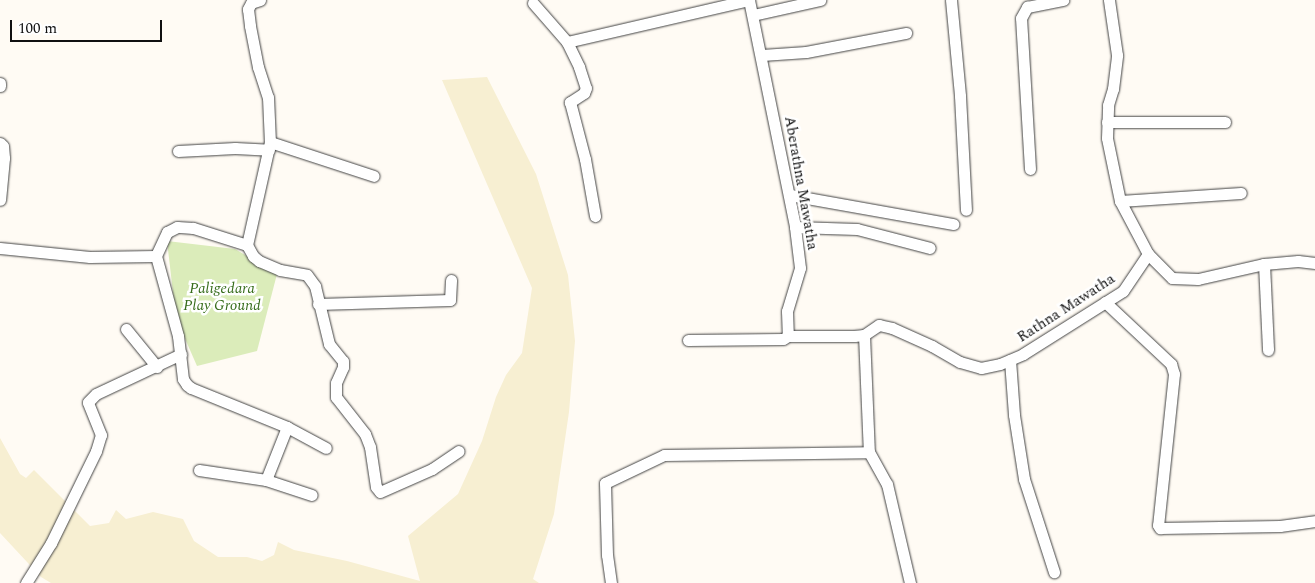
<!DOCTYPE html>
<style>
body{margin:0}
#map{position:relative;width:1315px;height:583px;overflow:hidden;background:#fffbf4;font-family:Spectral,serif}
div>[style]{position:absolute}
.farmland>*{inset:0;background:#f7efd2}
.green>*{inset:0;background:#dbecba}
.roads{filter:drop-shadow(0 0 1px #434343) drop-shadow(0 0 1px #434343)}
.street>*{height:11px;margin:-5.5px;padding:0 5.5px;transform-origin:5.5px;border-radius:5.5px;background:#fff}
span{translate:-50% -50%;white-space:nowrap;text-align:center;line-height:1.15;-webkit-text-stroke:5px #fff;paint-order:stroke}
.street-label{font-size:15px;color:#101010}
.park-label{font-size:15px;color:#376d1c;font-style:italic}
.scale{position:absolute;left:10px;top:20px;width:152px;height:22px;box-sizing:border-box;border:2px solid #101010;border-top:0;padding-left:6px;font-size:15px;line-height:18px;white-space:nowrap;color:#101010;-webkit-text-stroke:4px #fff;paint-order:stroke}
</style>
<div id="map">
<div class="farmland">
<i style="clip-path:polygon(487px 77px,536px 174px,568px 275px,575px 341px,569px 412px,554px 514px,533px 579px,539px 583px,51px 583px,41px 577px,0 533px,0 438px,20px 474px,26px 478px,34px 470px,90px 526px,109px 523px,116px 510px,126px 519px,153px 512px,183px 519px,194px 541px,218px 557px,247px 557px,262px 561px,274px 555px,278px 542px,294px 550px,347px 561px,420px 581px,408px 536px,458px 494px,482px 441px,496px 397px,506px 375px,522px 353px,532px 288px,442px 80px)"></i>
</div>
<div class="green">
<i style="clip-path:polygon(167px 241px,235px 249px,277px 274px,257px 351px,197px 366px,176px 318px)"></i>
</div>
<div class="roads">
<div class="street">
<i style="left:260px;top:0;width:9px;rotate:162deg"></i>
<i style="left:251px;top:3px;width:7px;rotate:117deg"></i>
<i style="left:248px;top:9px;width:17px;rotate:83deg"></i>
<i style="left:250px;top:26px;width:42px;rotate:79deg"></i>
<i style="left:258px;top:67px;width:32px;rotate:72deg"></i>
<i style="left:268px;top:97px;width:45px;rotate:87.5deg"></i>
<i style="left:270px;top:142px;width:106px;rotate:102.6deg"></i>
<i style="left:247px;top:245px;width:13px;rotate:61deg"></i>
<i style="left:253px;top:256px;width:8px;rotate:40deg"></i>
<i style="left:259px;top:261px;width:23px;rotate:23deg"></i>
<i style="left:280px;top:270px;width:27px;rotate:10deg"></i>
<i style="left:307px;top:275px;width:14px;rotate:54deg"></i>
<i style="left:315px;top:286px;width:60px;rotate:76.4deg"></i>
<i style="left:329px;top:344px;width:22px;rotate:51deg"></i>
<i style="left:343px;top:361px;width:6px;rotate:90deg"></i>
<i style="left:343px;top:367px;width:17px;rotate:114deg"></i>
<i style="left:336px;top:383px;width:14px;rotate:90deg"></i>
<i style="left:336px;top:397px;width:47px;rotate:51.9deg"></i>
<i style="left:365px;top:434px;width:14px;rotate:69deg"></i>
<i style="left:370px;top:447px;width:40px;rotate:81.5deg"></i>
<i style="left:376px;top:487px;width:6px;rotate:51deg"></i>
<i style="left:380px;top:492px;width:57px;rotate:-23.9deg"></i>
<i style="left:432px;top:469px;width:32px;rotate:-34deg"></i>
<i style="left:749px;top:0;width:232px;rotate:78.5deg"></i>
<i style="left:795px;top:227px;width:41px;rotate:83deg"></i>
<i style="left:800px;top:268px;width:45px;rotate:106.8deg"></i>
<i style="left:787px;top:311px;width:25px;rotate:88deg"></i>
<i style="left:788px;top:336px;width:66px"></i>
<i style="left:854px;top:336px;width:10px;rotate:-6deg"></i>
<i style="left:864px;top:335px;width:18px;rotate:-34deg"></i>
<i style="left:879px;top:325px;width:13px;rotate:13deg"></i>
<i style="left:892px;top:328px;width:44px;rotate:24.2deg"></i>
<i style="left:932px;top:346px;width:32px;rotate:30deg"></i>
<i style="left:960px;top:362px;width:22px;rotate:16deg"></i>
<i style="left:981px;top:368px;width:19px;rotate:-12deg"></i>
<i style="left:1000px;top:364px;width:25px;rotate:-23deg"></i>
<i style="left:1023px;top:354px;width:118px;rotate:-32.2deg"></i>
<i style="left:1123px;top:291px;width:45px;rotate:-56deg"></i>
<i style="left:1148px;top:254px;width:60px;rotate:-117.8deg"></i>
<i style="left:1120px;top:201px;width:64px;rotate:-101.7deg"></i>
<i style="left:1107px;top:138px;width:33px;rotate:-88deg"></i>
<i style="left:1108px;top:105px;width:17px;rotate:-73deg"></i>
<i style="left:1113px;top:89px;width:34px;rotate:-83deg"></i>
<i style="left:1117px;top:55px;width:56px;rotate:-98.3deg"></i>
<i style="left:951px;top:0;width:96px;rotate:84.6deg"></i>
<i style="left:960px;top:96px;width:114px;rotate:87deg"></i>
<i style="left:533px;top:3px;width:52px;rotate:48.9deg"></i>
<i style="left:567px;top:42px;width:28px;rotate:64deg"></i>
<i style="left:579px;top:67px;width:22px;rotate:72deg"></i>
<i style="left:586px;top:88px;width:5px;rotate:112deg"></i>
<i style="left:584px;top:93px;width:17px;rotate:147deg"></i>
<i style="left:570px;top:102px;width:59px;rotate:75.3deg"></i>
<i style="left:585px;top:159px;width:58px;rotate:80deg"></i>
<i style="left:753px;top:15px;width:69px;rotate:-12.6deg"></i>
<i style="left:567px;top:42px;width:187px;rotate:-13deg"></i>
<i style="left:762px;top:55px;width:44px;rotate:-3.9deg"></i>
<i style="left:806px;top:52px;width:102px;rotate:-10.8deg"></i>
<i style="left:0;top:83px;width:3px;rotate:90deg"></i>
<i style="left:1107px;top:122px;width:118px"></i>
<i style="left:270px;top:142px;width:109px;rotate:18.1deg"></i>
<i style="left:0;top:143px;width:4px;rotate:45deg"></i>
<i style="left:3px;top:146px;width:12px;rotate:85deg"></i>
<i style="left:4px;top:158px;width:42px;rotate:95.4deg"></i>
<i style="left:178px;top:151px;width:57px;rotate:-3deg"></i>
<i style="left:235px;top:148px;width:34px;rotate:3deg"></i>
<i style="left:1030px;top:169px;width:151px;rotate:-93.4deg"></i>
<i style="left:1021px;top:18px;width:13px;rotate:-61deg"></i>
<i style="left:1027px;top:7px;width:37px;rotate:-11deg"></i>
<i style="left:790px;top:195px;width:166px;rotate:10.1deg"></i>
<i style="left:1120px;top:201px;width:121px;rotate:-3.8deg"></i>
<i style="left:795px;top:227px;width:62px;rotate:1.8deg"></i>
<i style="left:857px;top:229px;width:75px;rotate:14.6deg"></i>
<i style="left:247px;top:245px;width:57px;rotate:-162.5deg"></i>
<i style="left:193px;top:228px;width:16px;rotate:-176deg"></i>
<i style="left:177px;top:227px;width:11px;rotate:153deg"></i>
<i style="left:167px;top:232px;width:26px;rotate:115deg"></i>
<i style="left:156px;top:256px;width:83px;rotate:74.6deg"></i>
<i style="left:178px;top:336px;width:43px;rotate:83.4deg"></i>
<i style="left:183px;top:379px;width:7px;rotate:56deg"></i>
<i style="left:187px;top:385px;width:5px;rotate:37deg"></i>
<i style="left:191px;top:388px;width:104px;rotate:22.1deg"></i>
<i style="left:287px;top:427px;width:44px;rotate:28.3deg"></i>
<i style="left:0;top:248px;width:90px;rotate:5.7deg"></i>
<i style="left:90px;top:257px;width:66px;rotate:-0.9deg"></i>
<i style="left:1148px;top:254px;width:34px;rotate:45deg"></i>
<i style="left:1172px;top:278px;width:26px;rotate:2deg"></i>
<i style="left:1198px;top:279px;width:68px;rotate:-12.8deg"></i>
<i style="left:1264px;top:264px;width:34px;rotate:-5deg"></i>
<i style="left:1298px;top:261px;width:17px;rotate:7deg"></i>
<i style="left:1264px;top:264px;width:86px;rotate:87.3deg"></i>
<i style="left:1105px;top:302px;width:91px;rotate:43.2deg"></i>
<i style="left:1171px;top:364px;width:10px;rotate:73deg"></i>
<i style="left:1174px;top:374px;width:152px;rotate:96deg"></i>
<i style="left:1158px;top:525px;width:4px;rotate:56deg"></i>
<i style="left:1160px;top:528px;width:120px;rotate:-1deg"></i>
<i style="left:1280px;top:526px;width:35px;rotate:-8deg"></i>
<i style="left:318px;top:304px;width:132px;rotate:-1.7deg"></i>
<i style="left:450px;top:300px;width:20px;rotate:-87deg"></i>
<i style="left:126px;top:329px;width:49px;rotate:50.8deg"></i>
<i style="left:864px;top:335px;width:117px;rotate:87.6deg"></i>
<i style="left:688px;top:340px;width:95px;rotate:-0.6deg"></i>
<i style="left:783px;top:339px;width:6px;rotate:-31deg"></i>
<i style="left:1010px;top:360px;width:55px;rotate:85.8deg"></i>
<i style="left:1014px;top:415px;width:65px;rotate:81.1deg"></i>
<i style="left:1024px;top:479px;width:98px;rotate:72.1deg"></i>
<i style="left:199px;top:470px;width:68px;rotate:8.5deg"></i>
<i style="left:266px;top:480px;width:57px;rotate:-68.4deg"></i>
<i style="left:266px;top:480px;width:48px;rotate:18.1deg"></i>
<i style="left:26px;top:583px;width:47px;rotate:-58deg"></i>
<i style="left:51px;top:543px;width:102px;rotate:-63.9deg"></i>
<i style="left:96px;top:451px;width:17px;rotate:-73deg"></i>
<i style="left:101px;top:435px;width:35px;rotate:-112deg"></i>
<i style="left:88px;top:402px;width:11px;rotate:-45deg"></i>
<i style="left:96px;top:394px;width:94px;rotate:-25.2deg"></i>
<i style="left:611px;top:583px;width:28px;rotate:-98deg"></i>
<i style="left:607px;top:555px;width:72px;rotate:-91.6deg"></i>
<i style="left:605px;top:483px;width:65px;rotate:-25.4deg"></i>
<i style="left:664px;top:455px;width:205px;rotate:-0.8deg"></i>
<i style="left:869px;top:452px;width:37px;rotate:61deg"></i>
<i style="left:887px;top:484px;width:102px;rotate:76.9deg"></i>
</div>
</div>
<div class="street-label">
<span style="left:801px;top:183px;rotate:80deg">Aberathna Mawatha</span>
<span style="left:1066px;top:308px;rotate:-33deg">Rathna Mawatha</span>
</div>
<div class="park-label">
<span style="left:222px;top:297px">Paligedara<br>Play Ground</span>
</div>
<div class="scale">100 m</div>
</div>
